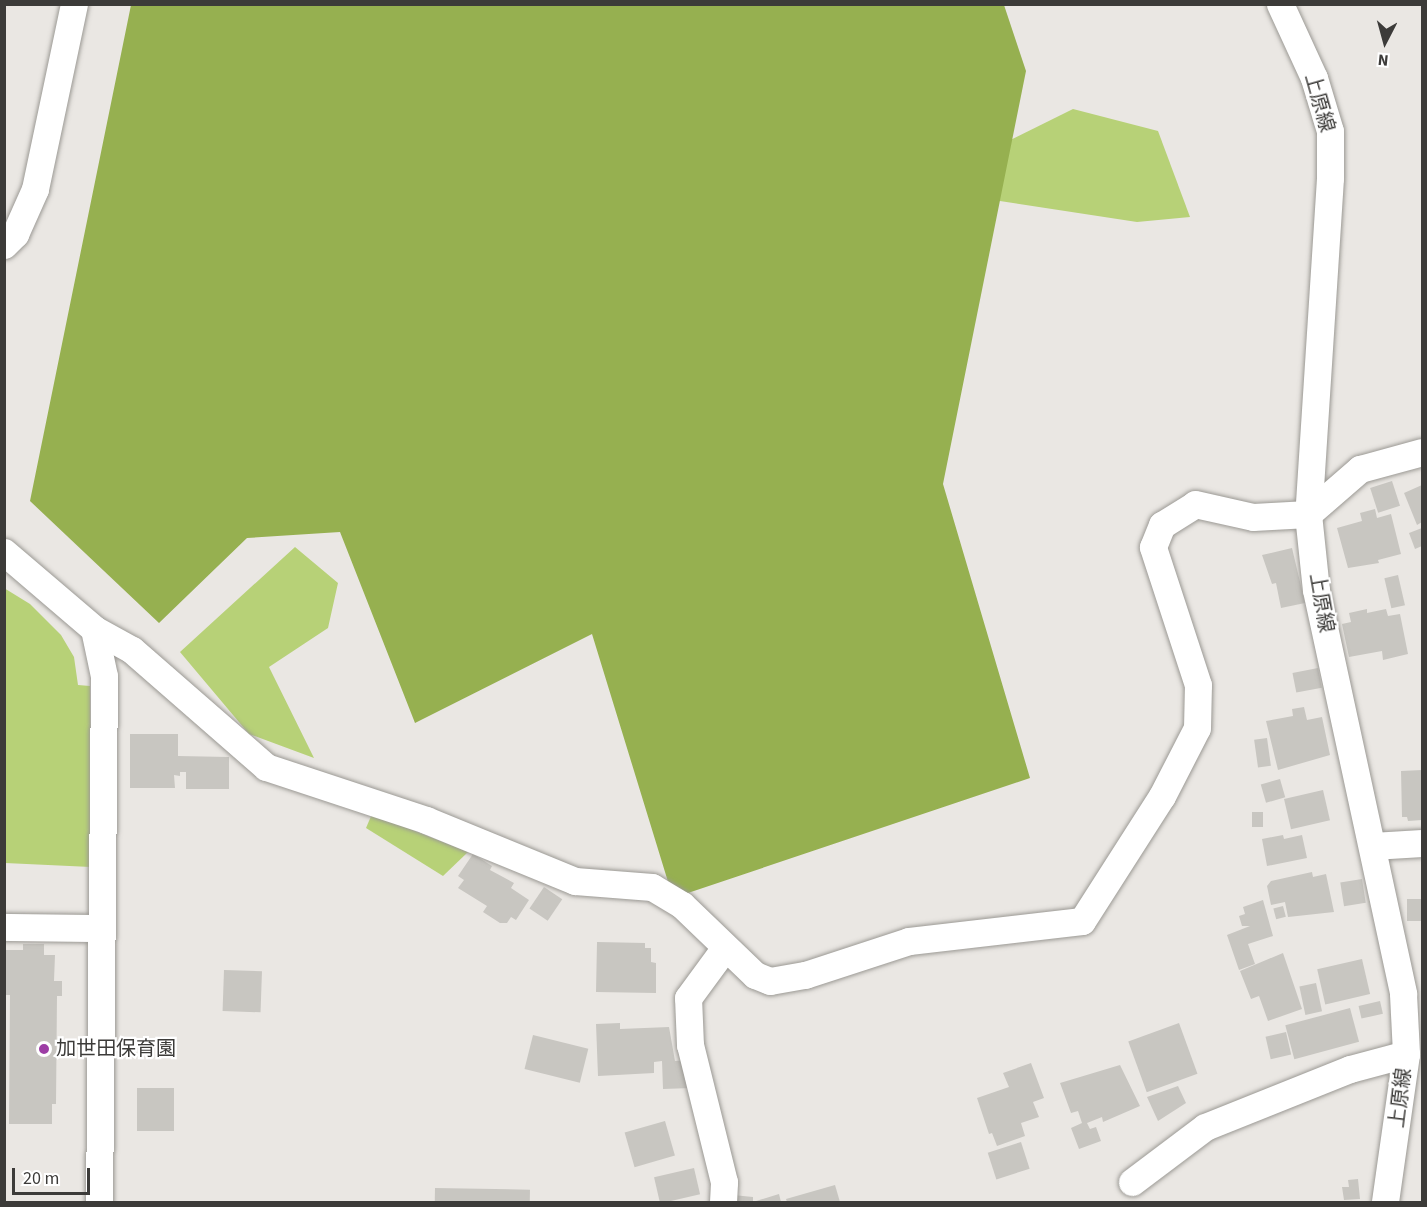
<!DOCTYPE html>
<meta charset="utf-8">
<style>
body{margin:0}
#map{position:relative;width:1427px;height:1207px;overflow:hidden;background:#eae7e3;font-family:"Source Sans 3","Noto Sans JP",sans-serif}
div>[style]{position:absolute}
.green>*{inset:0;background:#b7d177}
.forest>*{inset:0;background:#96b050}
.building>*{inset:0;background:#c8c6c1;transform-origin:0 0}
.roads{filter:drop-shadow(0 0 2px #9b9994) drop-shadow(0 0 2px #9b9994)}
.street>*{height:27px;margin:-13.5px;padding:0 13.5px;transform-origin:13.5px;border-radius:13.5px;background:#fff}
.dots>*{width:16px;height:16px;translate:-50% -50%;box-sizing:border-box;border:3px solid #fff;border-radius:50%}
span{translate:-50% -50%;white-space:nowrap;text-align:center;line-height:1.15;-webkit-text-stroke:4.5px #fff;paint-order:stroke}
.street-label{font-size:20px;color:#3c3b39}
.poi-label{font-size:20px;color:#3c3b39}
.left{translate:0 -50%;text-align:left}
.frame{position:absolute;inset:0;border:6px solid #3c3b39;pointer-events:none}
.north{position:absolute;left:1355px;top:12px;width:60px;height:60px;-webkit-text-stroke:4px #fff;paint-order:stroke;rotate:186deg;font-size:16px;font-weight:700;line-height:24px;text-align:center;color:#3c3b39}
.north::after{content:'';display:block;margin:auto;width:21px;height:27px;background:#3c3b39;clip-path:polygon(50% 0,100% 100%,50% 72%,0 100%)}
.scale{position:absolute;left:12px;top:1168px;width:78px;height:27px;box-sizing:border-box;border:3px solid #3c3b39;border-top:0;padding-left:8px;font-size:18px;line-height:21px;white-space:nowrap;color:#3c3b39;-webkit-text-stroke:4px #fff;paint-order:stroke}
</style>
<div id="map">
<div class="green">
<i style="clip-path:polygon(1073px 109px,1158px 131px,1190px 217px,1137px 222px,954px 194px,978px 156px)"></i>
<i style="clip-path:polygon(295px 547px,338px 583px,328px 628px,269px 667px,314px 758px,249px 734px,180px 652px)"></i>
<i style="clip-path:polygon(4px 588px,30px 604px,61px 635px,74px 657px,78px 685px,90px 686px,91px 867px,5px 863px)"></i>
<i style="clip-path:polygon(372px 814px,468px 852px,443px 876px,366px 828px)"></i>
</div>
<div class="forest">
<i style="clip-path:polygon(131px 5px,1004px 5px,1026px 71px,943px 484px,1030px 778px,673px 898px,592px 634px,415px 723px,340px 532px,247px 538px,159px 623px,30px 501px)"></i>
</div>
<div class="building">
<i style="left:1392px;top:481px;width:26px;height:23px;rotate:72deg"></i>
<i style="clip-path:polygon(1422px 485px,1422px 522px,1417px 525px,1404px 493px)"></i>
<i style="clip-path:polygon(1375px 509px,1377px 518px,1391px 514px,1401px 554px,1378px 560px,1379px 563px,1348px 568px,1337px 528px,1362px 521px,1360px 513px)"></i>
<i style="clip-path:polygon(1422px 528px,1422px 546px,1415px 549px,1409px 533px)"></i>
<i style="clip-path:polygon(1292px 548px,1305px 603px,1281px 608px,1276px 583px,1272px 584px,1262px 555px)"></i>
<i style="left:1398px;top:575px;width:31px;height:14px;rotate:77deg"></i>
<i style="clip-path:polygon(1367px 609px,1367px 613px,1386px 609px,1388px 616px,1400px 614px,1408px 654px,1383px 660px,1382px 651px,1349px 657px,1342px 624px,1351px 622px,1349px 613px)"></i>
<i style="left:1318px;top:668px;width:20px;height:26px;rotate:79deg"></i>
<i style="clip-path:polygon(1304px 707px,1307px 720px,1322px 717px,1330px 755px,1278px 770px,1266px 721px,1293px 716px,1292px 709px)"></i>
<i style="clip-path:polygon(130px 734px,178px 734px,178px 756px,229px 757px,229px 789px,186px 789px,186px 772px,180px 772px,180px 776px,174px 775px,175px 788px,130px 788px)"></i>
<i style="left:1267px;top:738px;width:28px;height:13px;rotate:82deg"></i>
<i style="clip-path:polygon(1422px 770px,1422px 820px,1408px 821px,1407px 817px,1402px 817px,1401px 771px)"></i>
<i style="left:1280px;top:779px;width:19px;height:20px;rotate:74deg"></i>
<i style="left:1323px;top:790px;width:31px;height:40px;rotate:77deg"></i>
<i style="left:1252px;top:812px;width:11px;height:15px"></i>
<i style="clip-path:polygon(1283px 835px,1284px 839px,1302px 835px,1307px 858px,1267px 866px,1262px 839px)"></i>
<i style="clip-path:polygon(473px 854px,492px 866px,490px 870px,514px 883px,511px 888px,529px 900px,516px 920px,511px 917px,507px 923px,500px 923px,483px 912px,487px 906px,458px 888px,464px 880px,458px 876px)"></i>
<i style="clip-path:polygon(1312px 872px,1313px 877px,1326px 874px,1334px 912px,1288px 917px,1285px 902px,1271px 905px,1267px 886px,1271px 881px)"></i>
<i style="left:1362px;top:879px;width:24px;height:22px;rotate:81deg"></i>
<i style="left:544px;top:887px;width:22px;height:26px;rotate:34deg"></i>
<i style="left:1407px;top:899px;width:15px;height:22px"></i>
<i style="clip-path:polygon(1263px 900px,1273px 936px,1248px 944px,1255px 964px,1239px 970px,1227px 935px,1250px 926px,1242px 926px,1239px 916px,1245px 914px,1243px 907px)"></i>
<i style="left:1283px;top:906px;width:11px;height:10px;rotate:75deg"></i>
<i style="clip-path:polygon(597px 942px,645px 943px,645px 948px,651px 948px,651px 962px,656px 963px,656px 993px,596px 992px)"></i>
<i style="clip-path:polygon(23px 944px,44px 944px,44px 955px,55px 955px,54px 981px,62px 981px,62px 996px,57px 996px,56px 1104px,52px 1104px,52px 1124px,9px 1124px,10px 995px,4px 995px,4px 950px,23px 950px)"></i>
<i style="clip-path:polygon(1283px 953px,1302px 1009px,1268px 1021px,1259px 996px,1251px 999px,1240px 971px)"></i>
<i style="left:1362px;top:959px;width:36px;height:46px;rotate:77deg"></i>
<i style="left:224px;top:970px;width:38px;height:41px;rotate:2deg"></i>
<i style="left:1316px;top:983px;width:29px;height:17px;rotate:78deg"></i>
<i style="left:1380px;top:1001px;width:13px;height:22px;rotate:77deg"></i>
<i style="left:1350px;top:1008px;width:35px;height:67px;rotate:75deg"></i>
<i style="clip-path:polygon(620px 1023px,620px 1029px,669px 1027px,675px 1061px,689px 1060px,691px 1088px,663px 1089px,662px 1061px,654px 1062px,654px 1073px,598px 1076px,596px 1024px)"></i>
<i style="left:1179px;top:1023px;width:54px;height:54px;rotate:70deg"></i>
<i style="left:1286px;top:1032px;width:23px;height:21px;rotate:77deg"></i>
<i style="left:533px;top:1035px;width:57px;height:35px;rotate:14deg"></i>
<i style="clip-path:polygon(1031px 1063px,1044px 1098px,1033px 1102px,1039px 1117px,1021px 1123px,1025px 1136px,997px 1146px,992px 1133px,989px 1134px,977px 1098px,1009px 1087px,1003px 1073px)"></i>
<i style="clip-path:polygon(1120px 1065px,1140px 1106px,1103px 1122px,1102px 1117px,1087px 1123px,1090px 1129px,1096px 1127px,1101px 1141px,1079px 1149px,1071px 1128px,1082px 1123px,1078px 1111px,1071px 1113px,1060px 1083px)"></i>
<i style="clip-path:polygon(1178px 1086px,1186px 1103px,1158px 1121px,1147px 1097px)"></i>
<i style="left:137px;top:1088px;width:37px;height:43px"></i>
<i style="left:665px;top:1121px;width:36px;height:42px;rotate:74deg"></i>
<i style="left:1021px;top:1142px;width:28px;height:35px;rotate:72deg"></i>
<i style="left:694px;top:1168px;width:27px;height:41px;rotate:77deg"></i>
<i style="clip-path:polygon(1358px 1179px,1360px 1199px,1344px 1200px,1342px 1187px,1349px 1187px,1348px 1180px)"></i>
<i style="clip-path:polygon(835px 1185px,840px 1202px,787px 1202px,786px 1199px)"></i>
<i style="left:435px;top:1188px;width:95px;height:14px;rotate:1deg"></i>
<i style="clip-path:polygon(779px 1194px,781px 1202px,753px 1202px)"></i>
<i style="clip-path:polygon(733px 1195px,753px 1197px,753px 1202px,733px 1202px)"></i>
</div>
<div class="roads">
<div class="street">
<i style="left:1280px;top:4px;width:81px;rotate:65.3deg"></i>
<i style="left:1314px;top:78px;width:55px;rotate:73.2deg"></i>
<i style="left:1330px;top:131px;width:47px;rotate:90deg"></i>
<i style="left:1330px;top:178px;width:337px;rotate:93.7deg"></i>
<i style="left:1308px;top:514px;width:76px;rotate:84deg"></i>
<i style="left:1316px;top:590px;width:413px;rotate:77.8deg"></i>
<i style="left:1403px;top:994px;width:60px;rotate:87.1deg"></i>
<i style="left:1406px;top:1054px;width:149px;rotate:98.1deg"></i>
<i style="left:4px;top:245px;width:16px;rotate:-45deg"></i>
<i style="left:15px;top:234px;width:49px;rotate:-66deg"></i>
<i style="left:35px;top:189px;width:189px;rotate:-78.1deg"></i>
<i style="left:4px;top:552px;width:118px;rotate:40.5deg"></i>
<i style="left:94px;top:629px;width:43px;rotate:28.9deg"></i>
<i style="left:132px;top:650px;width:178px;rotate:41.1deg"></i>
<i style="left:266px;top:767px;width:169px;rotate:18.3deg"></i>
<i style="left:426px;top:820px;width:161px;rotate:22.3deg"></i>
<i style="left:575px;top:881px;width:77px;rotate:4.5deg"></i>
<i style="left:652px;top:887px;width:35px;rotate:31deg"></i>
<i style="left:682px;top:905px;width:101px;rotate:43.8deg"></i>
<i style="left:755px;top:975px;width:16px;rotate:22deg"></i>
<i style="left:770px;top:981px;width:36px;rotate:-10deg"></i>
<i style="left:805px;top:975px;width:109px;rotate:-18.1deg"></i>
<i style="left:909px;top:941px;width:174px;rotate:-6.6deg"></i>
<i style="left:1082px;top:921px;width:148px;rotate:-57.4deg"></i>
<i style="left:1162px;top:796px;width:76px;rotate:-62.8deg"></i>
<i style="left:1197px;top:728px;width:43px;rotate:-88.7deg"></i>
<i style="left:1198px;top:685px;width:145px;rotate:-108.1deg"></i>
<i style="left:1153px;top:547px;width:24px;rotate:-68deg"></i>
<i style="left:1162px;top:525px;width:39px;rotate:-32deg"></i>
<i style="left:1195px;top:504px;width:59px;rotate:12.6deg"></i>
<i style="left:1253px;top:517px;width:55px;rotate:-3.1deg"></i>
<i style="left:1308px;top:514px;width:69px;rotate:-40.9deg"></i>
<i style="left:1360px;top:469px;width:64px;rotate:-15.3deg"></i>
<i style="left:94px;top:629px;width:48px;rotate:78deg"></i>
<i style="left:104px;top:676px;width:526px;rotate:90.54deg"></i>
<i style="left:1372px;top:846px;width:50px;rotate:-3.4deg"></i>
<i style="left:4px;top:927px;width:95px;rotate:0.6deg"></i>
<i style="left:1132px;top:1182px;width:91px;rotate:-37deg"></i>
<i style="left:1205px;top:1127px;width:156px;rotate:-21.8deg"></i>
<i style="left:1350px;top:1069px;width:58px;rotate:-15deg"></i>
<i style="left:723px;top:1202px;width:20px;rotate:-87deg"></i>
<i style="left:724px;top:1182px;width:141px;rotate:-103.9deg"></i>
<i style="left:690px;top:1045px;width:47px;rotate:-92.4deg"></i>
<i style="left:688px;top:998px;width:61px;rotate:-53.7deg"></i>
</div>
</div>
<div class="dots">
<i style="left:44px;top:1049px;background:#9d3da5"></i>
</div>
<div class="street-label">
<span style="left:1319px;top:103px;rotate:74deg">上原線</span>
<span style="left:1321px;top:603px;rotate:80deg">上原線</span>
<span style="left:1401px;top:1098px;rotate:-83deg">上原線</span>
</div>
<div class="poi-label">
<span class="left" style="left:56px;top:1049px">加世田保育園</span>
</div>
<div class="frame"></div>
<div class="north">N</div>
<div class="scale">20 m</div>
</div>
